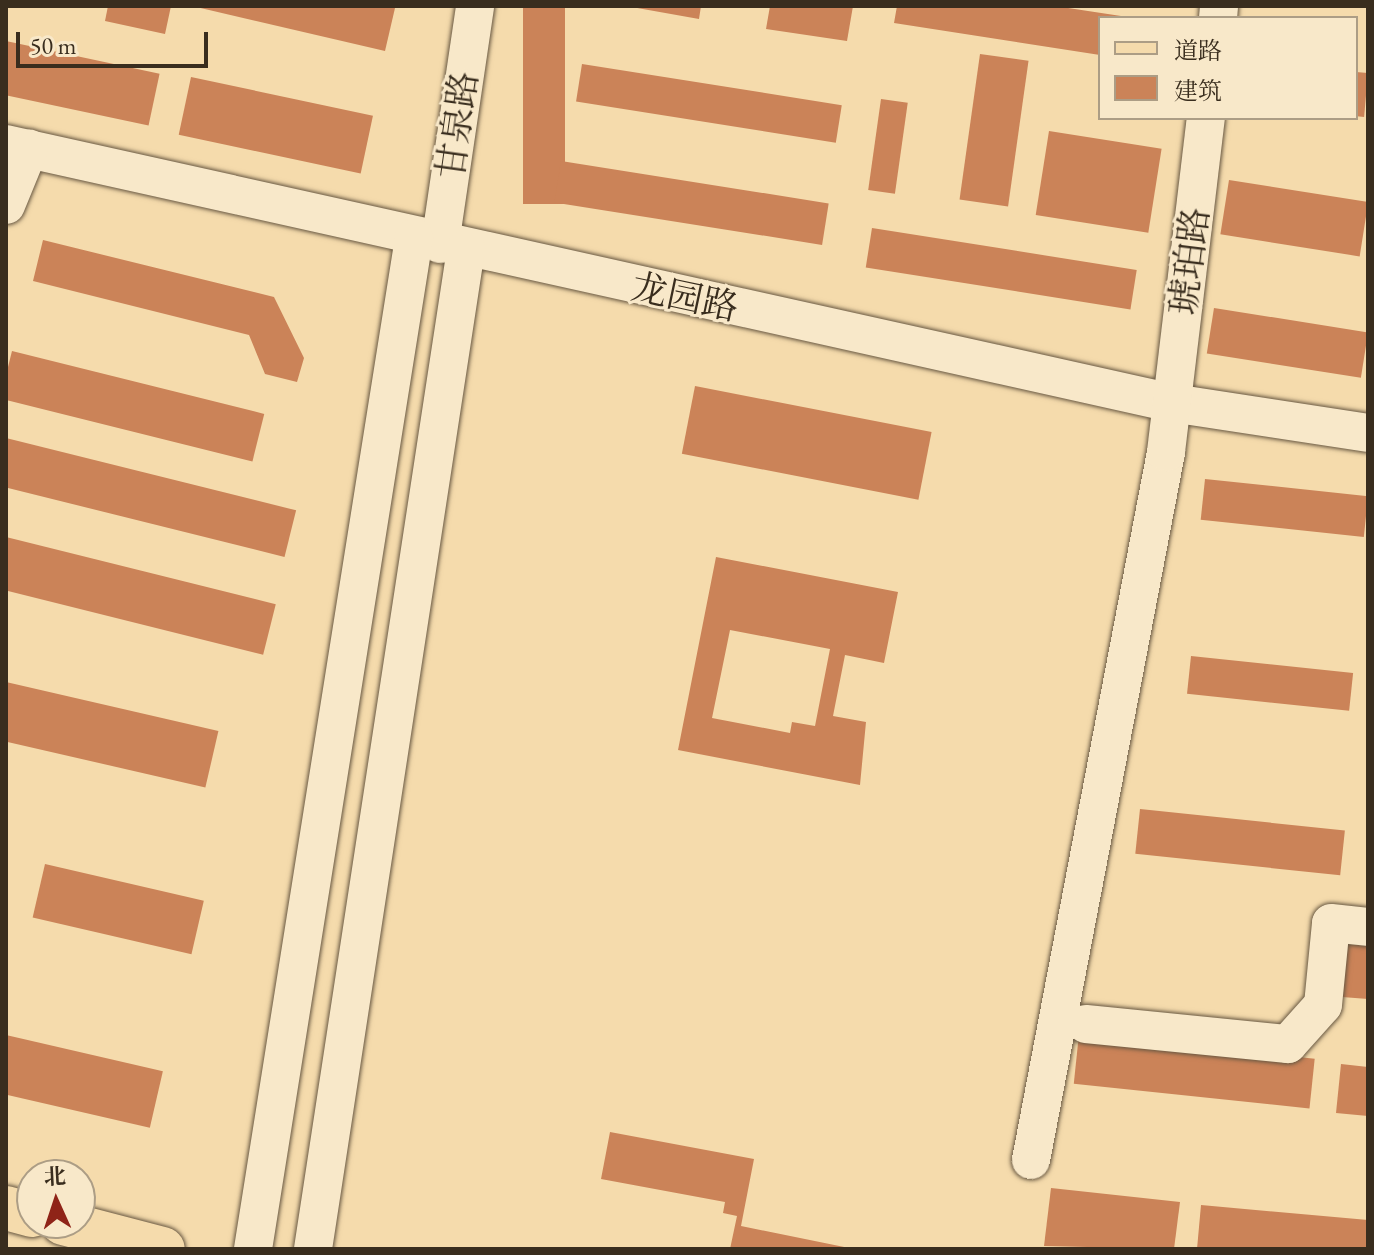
<!DOCTYPE html>
<meta charset="utf-8">
<style>
body{margin:0}
#map{position:relative;width:1374px;height:1255px;overflow:hidden;background:#f5dbac;font-family:"EB Garamond","Noto Serif SC",serif}
div>[style]{position:absolute}
.building>*{inset:0;background:#cb8358;transform-origin:0 0}
.roads{filter:drop-shadow(0 0 2px #685842) drop-shadow(0 0 2px #685842)}
.minor>*{height:38px;margin:-19px;padding:0 19px;transform-origin:19px;border-radius:19px;background:#f8e8c9}
.major>*{height:44px;margin:-22px;padding:0 22px;transform-origin:22px;border-radius:22px;background:#f5dbac}
span{translate:-50% -50%;white-space:nowrap;text-align:center;line-height:1.15;-webkit-text-stroke:6px #f8e8c9;paint-order:stroke}
.street-label{font-size:36px;color:#392d1e}
.frame{position:absolute;inset:0;border:8px solid #392d1e;pointer-events:none}
.legend{position:absolute;left:1098px;top:16px;width:260px;height:104px;box-sizing:border-box;background:#f8e8c9;border:2px solid #ac9d85;margin:0;padding:10px 14px;list-style:none;font-size:24px;color:#392d1e}
.legend li{display:flex;align-items:center;gap:16px;height:40px}
.legend b{width:40px;border:2px solid #ac9d85}
.north{position:absolute;left:16px;top:1159px;width:80px;height:80px;box-sizing:border-box;background:#f8e8c9;border:2px solid #ac9d85;border-radius:50%;rotate:357deg;font-size:22px;font-weight:700;line-height:32px;text-align:center;color:#392d1e}
.north::after{content:'';display:block;margin:auto;width:28px;height:36px;background:#8f2418;clip-path:polygon(50% 0,100% 100%,50% 72%,0 100%)}
.scale{position:absolute;left:16px;top:32px;width:192px;height:36px;box-sizing:border-box;border:4px solid #392d1e;border-top:0;padding-left:10px;font-size:24px;line-height:28px;white-space:nowrap;color:#392d1e;-webkit-text-stroke:6px #f8e8c9;paint-order:stroke}
</style>
<div id="map">
<div class="building">
<i style="clip-path:polygon(108px 6px,171px 6px,165px 34px,105px 21px)"></i>
<i style="clip-path:polygon(192px 6px,384px 6px,395px 8px,385px 51px)"></i>
<i style="left:523px;top:6px;width:42px;height:198px"></i>
<i style="clip-path:polygon(626px 6px,701px 6px,699px 19px)"></i>
<i style="clip-path:polygon(770px 6px,853px 6px,847px 41px,766px 29px)"></i>
<i style="clip-path:polygon(897px 6px,1055px 6px,1121px 16px,1100px 18px,1100px 55px,894px 23px)"></i>
<i style="left:6px;top:41px;width:157px;height:53px;rotate:12deg"></i>
<i style="left:980px;top:54px;width:49px;height:147px;rotate:8deg"></i>
<i style="left:582px;top:64px;width:263px;height:38px;rotate:9deg"></i>
<i style="left:1356px;top:72px;width:12px;height:44px;rotate:5deg"></i>
<i style="left:191px;top:77px;width:186px;height:59px;rotate:12deg"></i>
<i style="left:881px;top:99px;width:27px;height:92px;rotate:8deg"></i>
<i style="left:1049px;top:131px;width:114px;height:85px;rotate:9deg"></i>
<i style="left:561px;top:161px;width:271px;height:42px;rotate:9deg"></i>
<i style="left:1229px;top:180px;width:141px;height:55px;rotate:9deg"></i>
<i style="left:872px;top:228px;width:268px;height:40px;rotate:9deg"></i>
<i style="clip-path:polygon(43px 240px,274px 297px,304px 358px,297px 382px,265px 374px,249px 335px,33px 281px)"></i>
<i style="left:1214px;top:308px;width:156px;height:46px;rotate:9deg"></i>
<i style="left:12px;top:351px;width:260px;height:49px;rotate:14deg"></i>
<i style="left:695px;top:386px;width:241px;height:69px;rotate:11deg"></i>
<i style="left:6px;top:438px;width:299px;height:48px;rotate:14deg"></i>
<i style="left:1205px;top:479px;width:164px;height:41px;rotate:6deg"></i>
<i style="left:6px;top:537px;width:278px;height:52px;rotate:14deg"></i>
<i style="clip-path:polygon(evenodd,716px 557px,898px 592px,884px 663px,845px 655px,833px 716px,866px 722px,860px 785px,678px 750px,716px 557px,730px 630px,830px 649px,815px 726px,792px 722px,790px 733px,712px 718px,730px 630px)"></i>
<i style="left:1191px;top:656px;width:163px;height:38px;rotate:6deg"></i>
<i style="left:6px;top:682px;width:218px;height:58px;rotate:13deg"></i>
<i style="left:1140px;top:809px;width:206px;height:45px;rotate:6deg"></i>
<i style="left:45px;top:864px;width:163px;height:55px;rotate:13deg"></i>
<i style="clip-path:polygon(1348px 944px,1368px 946px,1368px 999px,1342px 997px)"></i>
<i style="left:1079px;top:1034px;width:237px;height:50px;rotate:6deg"></i>
<i style="left:6px;top:1035px;width:161px;height:58px;rotate:13deg"></i>
<i style="clip-path:polygon(1341px 1064px,1368px 1067px,1368px 1116px,1336px 1113px)"></i>
<i style="clip-path:polygon(610px 1132px,754px 1159px,741px 1226px,854px 1249px,730px 1249px,737px 1216px,723px 1213px,725px 1202px,601px 1179px)"></i>
<i style="clip-path:polygon(1051px 1188px,1180px 1202px,1174px 1249px,1044px 1246px)"></i>
<i style="clip-path:polygon(1201px 1205px,1368px 1220px,1368px 1249px,1197px 1249px)"></i>
</div>
<div class="roads">
<div class="minor">
<i style="left:1218px;top:18px;width:12px;rotate:-85deg"></i>
<i style="left:6px;top:144px;width:1194px;rotate:12.52deg"></i>
<i style="left:1172px;top:403px;width:198px;rotate:8.7deg"></i>
<i style="left:6px;top:205px;width:61px;rotate:-67.7deg"></i>
<i style="left:440px;top:244px;width:241px;rotate:-81.6deg"></i>
<i style="left:1086px;top:1024px;width:203px;rotate:5.7deg"></i>
<i style="left:1288px;top:1044px;width:52px;rotate:-48.1deg"></i>
<i style="left:1323px;top:1005px;width:82px;rotate:-84.4deg"></i>
<i style="left:1331px;top:923px;width:37px;rotate:6deg"></i>
<i style="left:1031px;top:1160px;width:721px;rotate:-79.2deg"></i>
<i style="left:1166px;top:452px;width:336px;rotate:-83.2deg"></i>
<i style="left:253px;top:1249px;width:1024px;rotate:-80.95deg"></i>
<i style="left:313px;top:1249px;width:1012px;rotate:-81.3deg"></i>
</div>
<div class="major">
<i style="left:6px;top:1208px;width:27px;rotate:15deg"></i>
<i style="left:63px;top:1223px;width:103px;rotate:14.6deg"></i>
</div>
</div>
<div class="street-label">
<span style="left:457px;top:125px;rotate:-82deg">甘泉路</span>
<span style="left:1189px;top:261px;rotate:-83deg">琥珀路</span>
<span style="left:685px;top:297px;rotate:12deg">龙园路</span>
</div>
<div class="frame"></div>
<ul class="legend">
<li><b style="height:10px;background:#f5dbac"></b>道路</li>
<li><b style="height:22px;background:#cb8358"></b>建筑</li>
</ul>
<div class="north">北</div>
<div class="scale">50 m</div>
</div>
